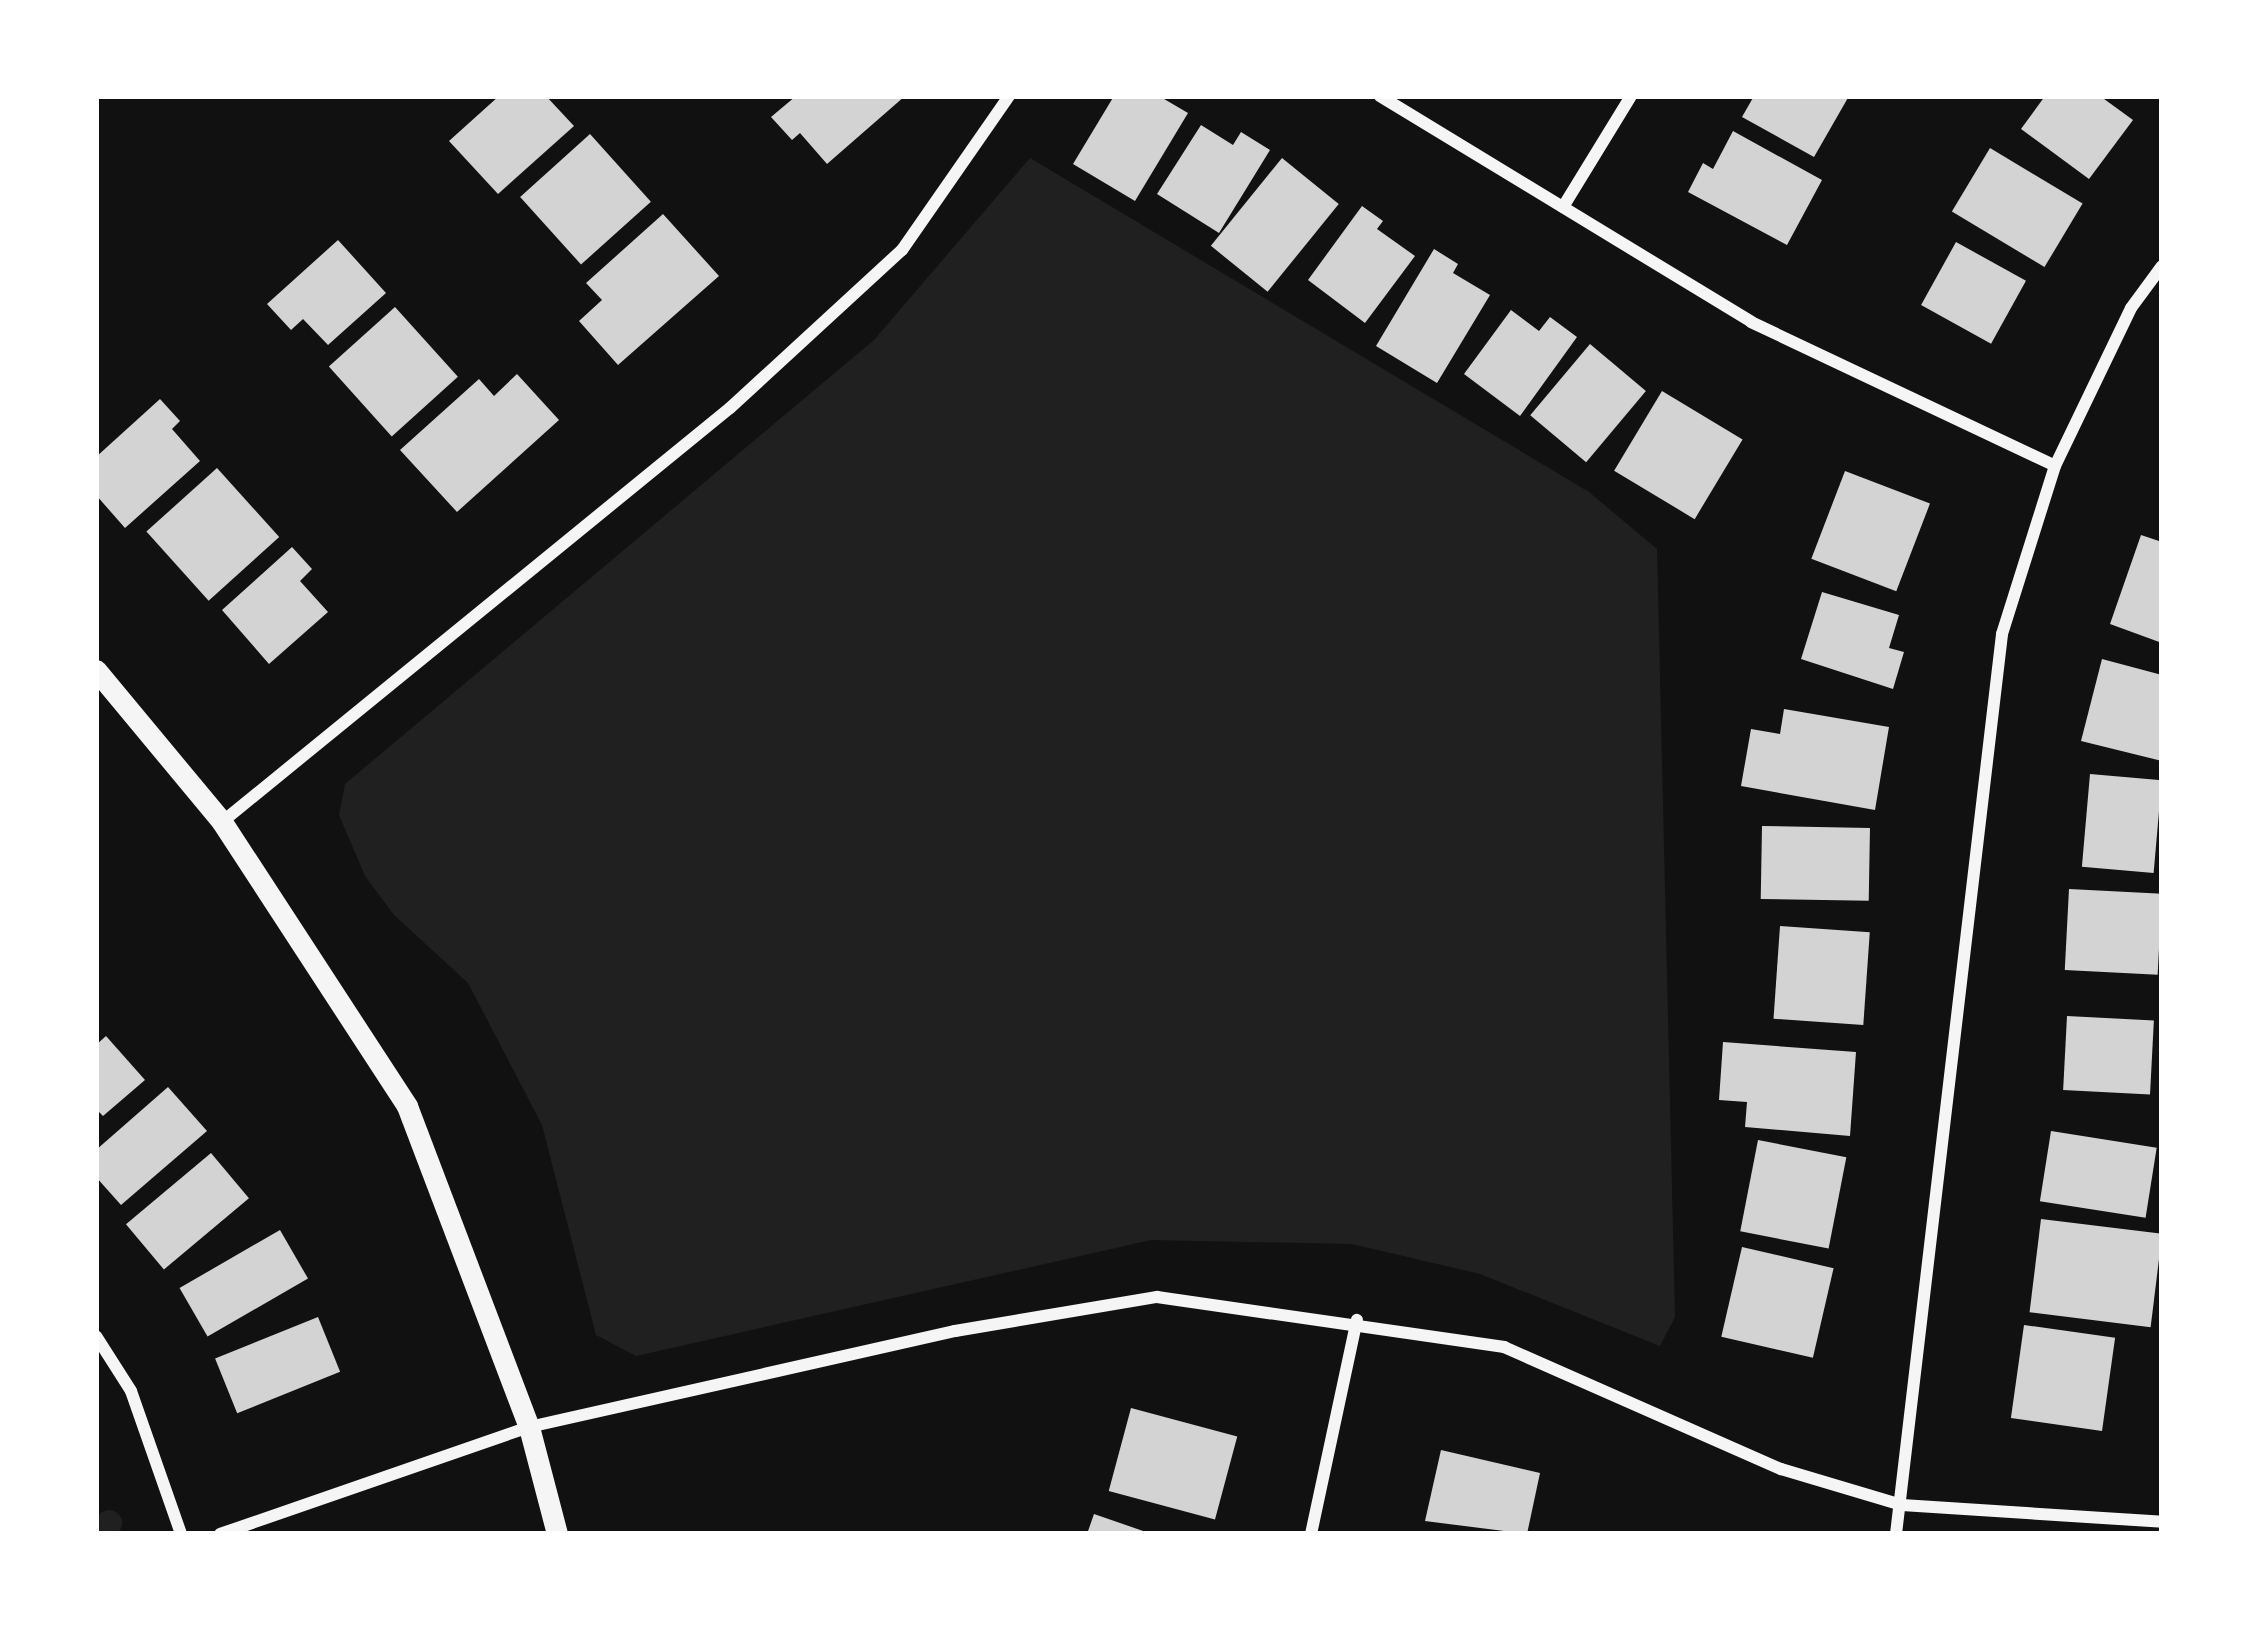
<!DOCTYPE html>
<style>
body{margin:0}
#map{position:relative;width:2258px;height:1630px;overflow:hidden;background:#111;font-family:"Titillium Web",sans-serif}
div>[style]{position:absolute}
.green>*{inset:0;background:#202020}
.round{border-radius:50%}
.building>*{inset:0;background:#d3d3d3;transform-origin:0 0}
.minor>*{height:12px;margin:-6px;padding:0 6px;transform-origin:6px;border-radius:6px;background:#f5f5f5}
.tertiary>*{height:21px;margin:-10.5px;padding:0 10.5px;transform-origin:10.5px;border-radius:10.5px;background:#f5f5f5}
span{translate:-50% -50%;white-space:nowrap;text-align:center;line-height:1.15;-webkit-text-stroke:12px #fff;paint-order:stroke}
.frame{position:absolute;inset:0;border:99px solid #fff;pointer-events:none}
</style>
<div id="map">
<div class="green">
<i style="clip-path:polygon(1030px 158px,1589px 492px,1657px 549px,1675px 1317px,1660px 1346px,1480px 1274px,1352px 1244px,1151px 1240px,636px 1356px,596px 1335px,542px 1125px,468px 983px,394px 915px,365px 876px,339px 815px,345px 784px,874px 340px)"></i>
<i class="round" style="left:96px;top:1510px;width:26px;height:26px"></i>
</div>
<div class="building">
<i style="clip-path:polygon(499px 96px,546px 96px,574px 126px,498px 194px,449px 141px)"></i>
<i style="clip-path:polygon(796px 96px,905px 96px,827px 164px,800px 133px,792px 140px,771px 117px)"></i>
<i style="clip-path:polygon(1114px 96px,1159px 96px,1188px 113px,1135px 201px,1073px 164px)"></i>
<i style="clip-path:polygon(1754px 96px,1849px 96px,1814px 157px,1742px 117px)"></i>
<i style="clip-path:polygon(2045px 96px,2100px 96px,2133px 120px,2089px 179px,2021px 129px)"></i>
<i style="clip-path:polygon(1201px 125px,1233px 145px,1241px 132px,1270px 150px,1219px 233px,1157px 194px)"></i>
<i style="clip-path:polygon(1733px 131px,1822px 180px,1787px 245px,1688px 192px,1703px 163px,1713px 169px)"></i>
<i style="left:590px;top:134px;width:91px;height:94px;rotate:48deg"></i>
<i style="left:1990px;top:148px;width:108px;height:74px;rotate:31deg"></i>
<i style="left:1282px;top:158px;width:73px;height:113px;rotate:39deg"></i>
<i style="clip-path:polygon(1362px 206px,1383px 221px,1377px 229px,1415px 256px,1365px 323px,1308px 280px)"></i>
<i style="clip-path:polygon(663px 214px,719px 276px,618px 365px,579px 321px,602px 300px,586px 283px)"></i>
<i style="clip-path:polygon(338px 240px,386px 293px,328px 345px,303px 319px,291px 330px,267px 304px)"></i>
<i style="left:1956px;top:242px;width:80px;height:72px;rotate:29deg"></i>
<i style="clip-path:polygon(1434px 249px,1458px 264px,1453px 273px,1490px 295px,1437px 383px,1376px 346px)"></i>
<i style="left:395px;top:307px;width:94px;height:89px;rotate:48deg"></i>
<i style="clip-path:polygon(1511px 310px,1539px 331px,1550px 317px,1577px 337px,1520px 416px,1464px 374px)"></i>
<i style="left:1590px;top:344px;width:73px;height:93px;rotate:40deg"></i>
<i style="clip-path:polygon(517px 374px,559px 420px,457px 512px,400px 450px,479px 379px,494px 396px)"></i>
<i style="left:1662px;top:391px;width:94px;height:93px;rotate:31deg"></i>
<i style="clip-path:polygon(160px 399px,180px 421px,172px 429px,200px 461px,125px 528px,96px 495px,96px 457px)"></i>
<i style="left:217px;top:468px;width:93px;height:95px;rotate:48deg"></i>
<i style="left:1845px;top:471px;width:91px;height:94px;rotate:21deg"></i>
<i style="clip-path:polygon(2141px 535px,2162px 542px,2162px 643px,2110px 624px)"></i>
<i style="clip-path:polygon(292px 547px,312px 569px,300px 581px,328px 612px,269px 664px,222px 610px)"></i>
<i style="clip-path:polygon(1822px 592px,1899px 615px,1889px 648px,1904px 652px,1893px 689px,1801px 659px)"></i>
<i style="clip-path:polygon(2102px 659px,2162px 675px,2162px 761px,2081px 741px)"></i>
<i style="clip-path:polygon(1784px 709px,1889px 727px,1875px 810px,1741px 786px,1751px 729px,1780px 734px)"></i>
<i style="left:2090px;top:774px;width:72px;height:93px;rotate:5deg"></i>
<i style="left:1762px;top:826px;width:108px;height:73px;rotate:1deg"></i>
<i style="left:2069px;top:889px;width:93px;height:81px;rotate:3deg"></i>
<i style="left:1780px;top:926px;width:90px;height:93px;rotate:4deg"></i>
<i style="left:2067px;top:1016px;width:87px;height:74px;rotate:3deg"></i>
<i style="clip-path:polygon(106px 1036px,145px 1080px,103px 1116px,96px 1109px,96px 1045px)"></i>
<i style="clip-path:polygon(1723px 1042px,1856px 1052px,1850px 1136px,1745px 1127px,1747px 1102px,1719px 1100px)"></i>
<i style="clip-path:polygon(168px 1087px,207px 1131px,121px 1205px,96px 1177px,96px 1150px)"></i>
<i style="left:2051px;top:1131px;width:107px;height:71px;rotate:9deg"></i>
<i style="left:1758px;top:1140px;width:90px;height:93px;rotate:11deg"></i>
<i style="left:211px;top:1153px;width:59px;height:111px;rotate:50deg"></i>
<i style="left:2041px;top:1219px;width:122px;height:94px;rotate:7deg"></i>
<i style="left:280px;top:1230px;width:56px;height:116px;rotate:60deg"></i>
<i style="left:1742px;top:1247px;width:94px;height:92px;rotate:13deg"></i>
<i style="left:318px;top:1317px;width:59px;height:111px;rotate:68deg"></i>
<i style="left:2024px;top:1325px;width:92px;height:94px;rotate:8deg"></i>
<i style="left:1131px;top:1408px;width:110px;height:86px;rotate:15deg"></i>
<i style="clip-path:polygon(1441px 1450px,1540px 1473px,1527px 1534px,1425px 1521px)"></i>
<i style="clip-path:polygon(1094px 1514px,1149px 1533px,1148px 1534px,1087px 1534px)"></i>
</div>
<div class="minor">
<i style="left:1380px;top:96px;width:434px;rotate:31.3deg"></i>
<i style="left:1751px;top:322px;width:336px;rotate:25.3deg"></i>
<i style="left:1563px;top:207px;width:130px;rotate:-58.5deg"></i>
<i style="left:222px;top:822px;width:655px;rotate:-39.18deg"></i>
<i style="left:730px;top:408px;width:234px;rotate:-42.6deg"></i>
<i style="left:902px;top:250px;width:188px;rotate:-55.2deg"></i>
<i style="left:96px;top:1336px;width:65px;rotate:57.5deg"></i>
<i style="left:131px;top:1391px;width:151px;rotate:70.7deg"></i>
<i style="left:220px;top:1534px;width:327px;rotate:-19.1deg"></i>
<i style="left:529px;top:1427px;width:437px;rotate:-12.7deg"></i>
<i style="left:955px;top:1331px;width:205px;rotate:-9.6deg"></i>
<i style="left:1157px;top:1297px;width:351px;rotate:8.2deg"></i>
<i style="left:1504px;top:1347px;width:303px;rotate:23.8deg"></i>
<i style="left:1781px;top:1469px;width:126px;rotate:16.6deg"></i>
<i style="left:1902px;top:1505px;width:261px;rotate:3.7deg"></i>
<i style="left:1311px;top:1534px;width:219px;rotate:-77.9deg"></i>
<i style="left:1896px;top:1534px;width:906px;rotate:-83.28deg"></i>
<i style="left:2002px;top:634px;width:176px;rotate:-72.5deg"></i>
<i style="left:2055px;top:466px;width:175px;rotate:-64.3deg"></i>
<i style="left:2131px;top:308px;width:52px;rotate:-53.6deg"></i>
</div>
<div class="tertiary">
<i style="left:96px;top:670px;width:197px;rotate:50.3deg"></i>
<i style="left:222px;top:822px;width:339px;rotate:56.9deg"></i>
<i style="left:407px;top:1106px;width:343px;rotate:69.2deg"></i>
<i style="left:529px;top:1427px;width:111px;rotate:75.3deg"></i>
</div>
<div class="frame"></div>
</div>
